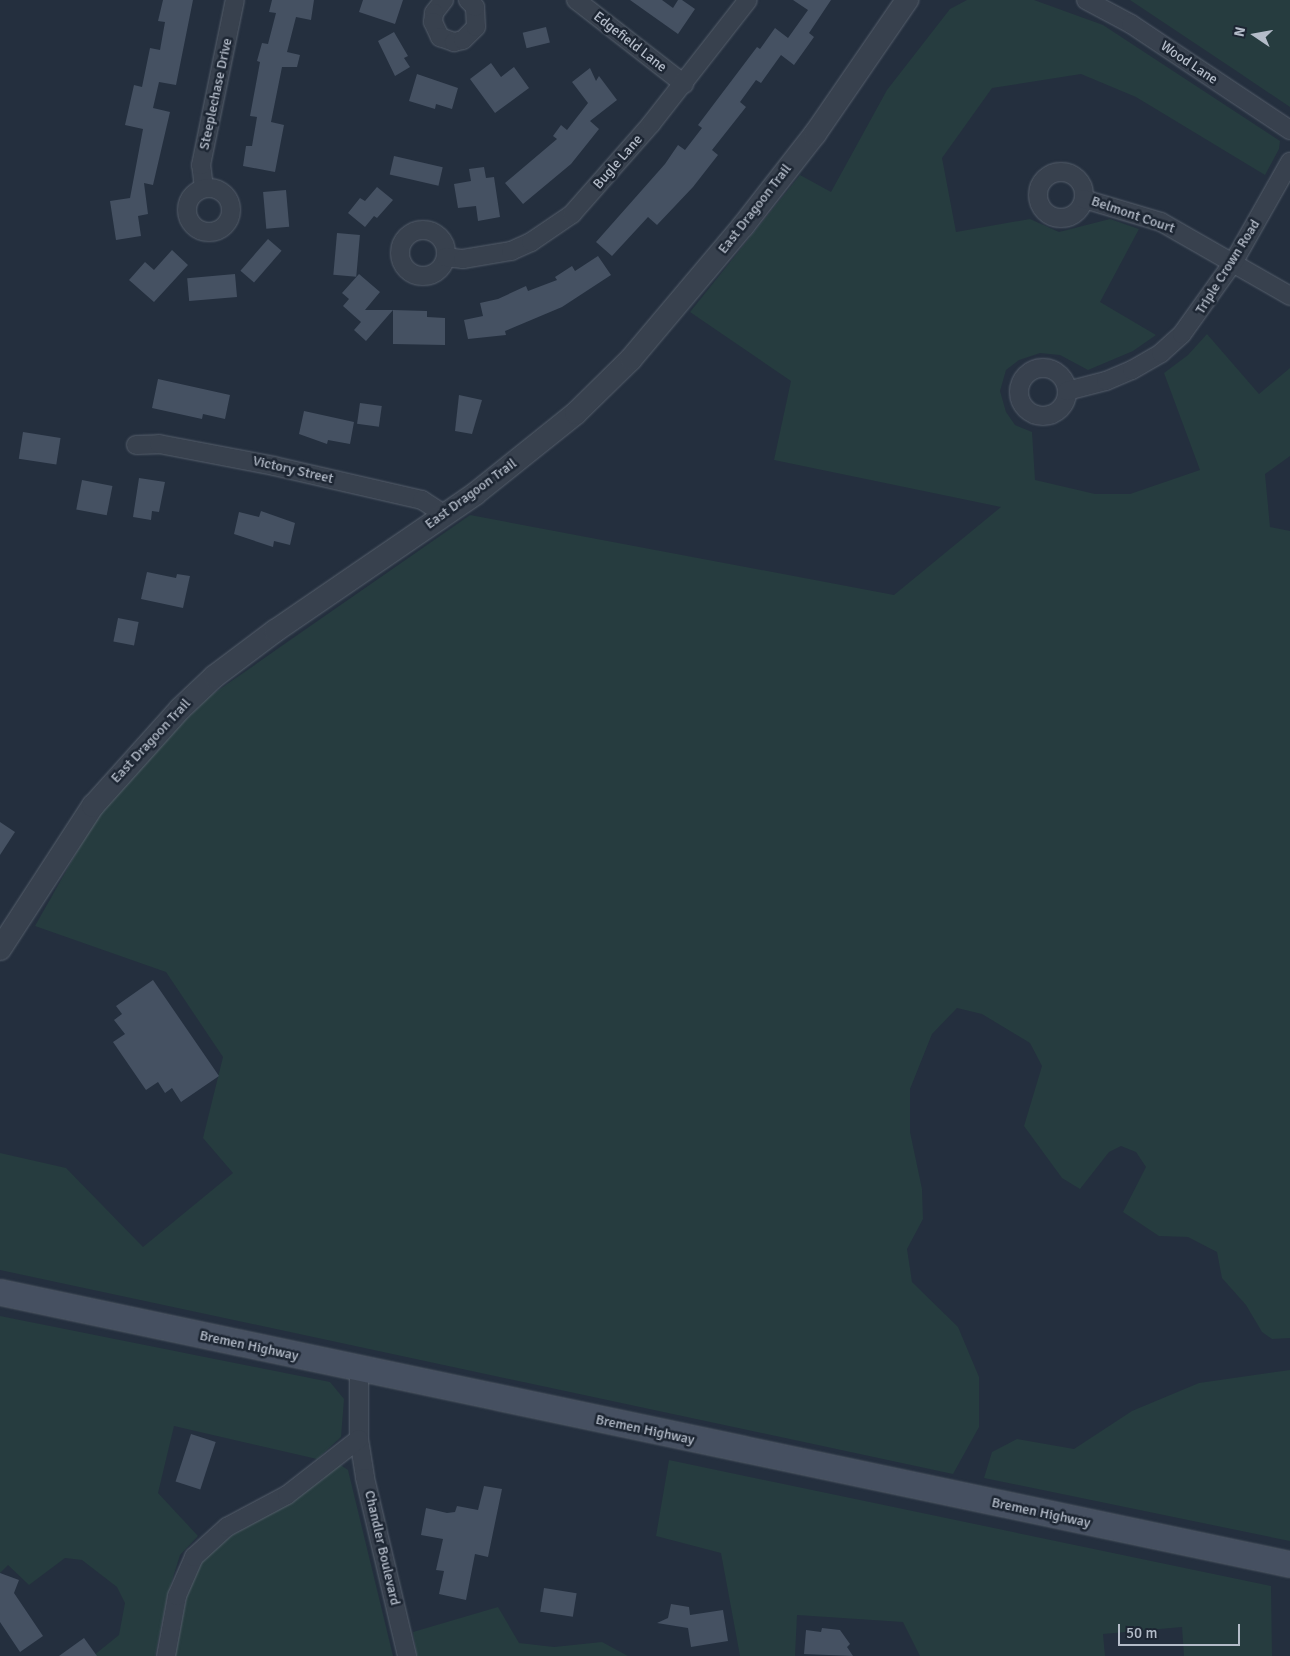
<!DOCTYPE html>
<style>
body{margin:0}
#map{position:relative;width:1290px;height:1656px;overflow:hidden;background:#242f3e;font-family:Signika,sans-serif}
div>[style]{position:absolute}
.green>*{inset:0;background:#263c3f}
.building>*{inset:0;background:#455162;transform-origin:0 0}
.roads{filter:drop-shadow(0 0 1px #565f6c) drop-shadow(0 0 1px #565f6c)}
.minor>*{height:18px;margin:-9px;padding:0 9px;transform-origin:9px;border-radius:9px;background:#38414e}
.minor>.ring{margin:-9px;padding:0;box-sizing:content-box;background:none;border:18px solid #38414e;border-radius:50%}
.tertiary>*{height:22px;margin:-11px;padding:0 11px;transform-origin:11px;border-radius:11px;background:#38414e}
.secondary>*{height:25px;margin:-12.5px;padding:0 12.5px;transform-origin:12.5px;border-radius:12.5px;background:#465061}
span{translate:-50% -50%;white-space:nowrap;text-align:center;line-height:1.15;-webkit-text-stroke:5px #1d2633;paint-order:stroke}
.street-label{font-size:14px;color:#b4bcc9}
.north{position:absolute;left:1230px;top:10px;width:50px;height:50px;-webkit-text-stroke:4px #1d2633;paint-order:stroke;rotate:282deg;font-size:14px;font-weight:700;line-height:20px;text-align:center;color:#b4bcc9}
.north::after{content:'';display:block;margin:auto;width:18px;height:22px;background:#b4bcc9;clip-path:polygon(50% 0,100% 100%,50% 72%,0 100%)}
.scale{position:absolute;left:1118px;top:1624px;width:122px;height:22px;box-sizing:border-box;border:2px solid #b4bcc9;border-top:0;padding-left:6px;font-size:15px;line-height:18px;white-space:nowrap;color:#b4bcc9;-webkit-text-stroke:4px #1d2633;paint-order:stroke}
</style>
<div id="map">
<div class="green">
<i style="clip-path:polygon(967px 0,1034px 0,1103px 25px,1280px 141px,1279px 149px,1265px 175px,1136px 97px,1081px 74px,992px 88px,942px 158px,956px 232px,1030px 219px,1059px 232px,1110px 219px,1139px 229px,1100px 302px,1156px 335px,1133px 351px,1088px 370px,1060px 355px,1040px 353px,1019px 360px,1006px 370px,1000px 391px,1006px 412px,1015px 425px,1032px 432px,1035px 480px,1095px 494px,1130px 494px,1200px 470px,1164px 373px,1188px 355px,1207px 334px,1259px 394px,1290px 368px,1290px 456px,1265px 474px,1270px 527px,1290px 531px,1290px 1338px,1272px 1339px,1262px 1332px,1246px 1305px,1222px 1278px,1217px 1252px,1188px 1237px,1159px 1236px,1123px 1212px,1146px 1167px,1136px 1152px,1121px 1146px,1109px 1152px,1080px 1189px,1062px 1178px,1024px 1126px,1042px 1066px,1030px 1043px,982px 1014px,957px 1008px,932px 1034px,910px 1089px,910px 1132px,922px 1189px,923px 1219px,907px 1249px,912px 1282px,958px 1327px,979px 1377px,979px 1427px,953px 1474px,0 1270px,0 1153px,66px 1168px,143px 1247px,233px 1173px,203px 1138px,223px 1057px,166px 972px,35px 926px,96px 818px,158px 747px,210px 696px,470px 515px,894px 595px,1001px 507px,774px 460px,791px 381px,690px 312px,800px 175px,831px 192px,887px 90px,950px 9px)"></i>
<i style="clip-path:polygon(1130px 0,1290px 0,1290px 107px,1235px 70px)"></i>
<i style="clip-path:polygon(0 1316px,330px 1382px,344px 1399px,341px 1437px,317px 1459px,174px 1426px,158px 1493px,198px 1536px,180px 1555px,167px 1597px,155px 1656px,93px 1656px,119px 1635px,125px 1603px,117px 1587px,82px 1560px,65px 1558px,29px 1585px,8px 1565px,0 1573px)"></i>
<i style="clip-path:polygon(1290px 1370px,1290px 1541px,984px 1478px,992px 1452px,1017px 1439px,1074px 1449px,1132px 1411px,1199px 1383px)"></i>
<i style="clip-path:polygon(669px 1460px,1271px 1586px,1272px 1656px,1184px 1656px,1182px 1627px,1103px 1634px,1105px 1656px,920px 1656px,903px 1622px,797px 1615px,795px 1656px,740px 1656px,721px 1553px,656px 1536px)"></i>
<i style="clip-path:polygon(339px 1464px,348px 1470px,393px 1656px,175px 1656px,190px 1580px,208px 1549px,285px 1505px,322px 1480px)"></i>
<i style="clip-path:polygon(498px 1607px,519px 1643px,554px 1647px,602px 1642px,628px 1656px,417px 1656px,413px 1632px)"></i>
</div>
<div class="building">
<i style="clip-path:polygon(163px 0,193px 0,176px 85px,159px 82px,153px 108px,170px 112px,153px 185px,144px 183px,148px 214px,138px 216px,141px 236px,116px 240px,110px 201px,130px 198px,143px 129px,125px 125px,134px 85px,142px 87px,150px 48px,160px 50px,165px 22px,158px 21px)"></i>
<i style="clip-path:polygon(272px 0,314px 0,311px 20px,296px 17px,287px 52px,300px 55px,297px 67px,282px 67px,271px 122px,284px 125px,275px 172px,243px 166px,246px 146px,252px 146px,257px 117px,250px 116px,260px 62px,257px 61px,262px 43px,268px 44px,276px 13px,269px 12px)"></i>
<i style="clip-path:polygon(363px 0,403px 0,395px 24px,359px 12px)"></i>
<i style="clip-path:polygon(630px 0,662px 0,673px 8px,678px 0,682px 0,695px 9px,678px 34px)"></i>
<i style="clip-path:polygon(793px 0,831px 0,809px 33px,814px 37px,794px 65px,781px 55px,761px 83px,756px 80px,740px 102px,746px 107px,712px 150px,718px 155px,693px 187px,657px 225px,648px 217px,612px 256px,596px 242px,665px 164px,678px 145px,685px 150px,702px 128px,698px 125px,757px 47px,760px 49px,775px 28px,788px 38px,808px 10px)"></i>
<i style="left:546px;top:27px;width:16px;height:24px;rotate:76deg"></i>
<i style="clip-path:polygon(394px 32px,408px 56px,404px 58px,410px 67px,395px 76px,378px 41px)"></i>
<i style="clip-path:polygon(491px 63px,501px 77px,514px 67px,529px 88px,495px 113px,470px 79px)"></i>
<i style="clip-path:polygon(590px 68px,596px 81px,599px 76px,617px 100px,590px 121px,599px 129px,571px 164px,523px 204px,505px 183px,557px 139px,553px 136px,561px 125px,567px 130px,588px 103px,572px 82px)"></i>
<i style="clip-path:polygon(417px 74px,458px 88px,452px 109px,436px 104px,435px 109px,409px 101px)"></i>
<i style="left:394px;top:156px;width:50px;height:19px;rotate:13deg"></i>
<i style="clip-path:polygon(484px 167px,486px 178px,494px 177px,500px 217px,478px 221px,476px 206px,458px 208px,454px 184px,471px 181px,469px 169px)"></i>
<i style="clip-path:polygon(377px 187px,393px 200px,377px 218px,374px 216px,365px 227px,348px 213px,360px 198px,365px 201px)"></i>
<i style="left:286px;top:190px;width:37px;height:23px;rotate:85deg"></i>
<i style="left:337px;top:233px;width:23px;height:42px;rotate:5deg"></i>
<i style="left:268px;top:239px;width:18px;height:42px;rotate:41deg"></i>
<i style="clip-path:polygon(172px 250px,188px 265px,154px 302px,129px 280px,145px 262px,154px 270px)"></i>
<i style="clip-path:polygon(598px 256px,611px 275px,562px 307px,505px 331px,506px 335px,468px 339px,464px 320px,483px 316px,480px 303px,498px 299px,526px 286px,528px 291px,557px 280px,555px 277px,572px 266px,575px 271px)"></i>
<i style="left:235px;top:274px;width:23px;height:48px;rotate:85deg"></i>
<i style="clip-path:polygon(359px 274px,380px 292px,365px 310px,393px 310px,366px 341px,354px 330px,361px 322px,343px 306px,349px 299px,342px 293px)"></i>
<i style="clip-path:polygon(393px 310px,427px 311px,427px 317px,445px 318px,445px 345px,393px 344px)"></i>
<i style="clip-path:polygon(158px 379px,230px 395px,225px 419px,203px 414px,202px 419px,152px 408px)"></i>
<i style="clip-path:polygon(459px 395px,482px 400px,472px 434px,455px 431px)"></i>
<i style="left:360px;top:403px;width:22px;height:21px;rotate:8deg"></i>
<i style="clip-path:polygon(304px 411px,354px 422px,350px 444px,328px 440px,327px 444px,299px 434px)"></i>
<i style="left:23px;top:432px;width:38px;height:27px;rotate:9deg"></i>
<i style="clip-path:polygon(139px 478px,165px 482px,159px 512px,152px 511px,151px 520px,133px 517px)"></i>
<i style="left:82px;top:480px;width:31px;height:30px;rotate:11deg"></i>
<i style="clip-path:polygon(261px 511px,295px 523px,290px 545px,274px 541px,273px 547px,234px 534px,239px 512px,259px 517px)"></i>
<i style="clip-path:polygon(147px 572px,176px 578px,177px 574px,190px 576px,183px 608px,141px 599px)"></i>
<i style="left:118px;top:618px;width:21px;height:24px;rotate:11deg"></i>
<i style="clip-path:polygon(0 822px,15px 832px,0 855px)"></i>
<i style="clip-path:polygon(153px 980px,219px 1076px,181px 1102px,172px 1088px,165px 1093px,158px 1082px,146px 1090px,113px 1042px,125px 1034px,114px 1020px,122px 1014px,116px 1006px)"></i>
<i style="left:191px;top:1434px;width:26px;height:50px;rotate:18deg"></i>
<i style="clip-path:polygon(484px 1486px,502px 1489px,488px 1557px,475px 1554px,466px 1600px,439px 1594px,444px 1571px,436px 1570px,443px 1539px,421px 1535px,426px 1508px,447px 1513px,455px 1512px,457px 1506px,478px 1510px)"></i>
<i style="clip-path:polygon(0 1573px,19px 1580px,14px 1593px,43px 1636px,20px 1652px,0 1622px)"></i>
<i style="left:544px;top:1588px;width:33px;height:24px;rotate:9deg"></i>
<i style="clip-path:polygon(671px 1604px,689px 1607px,690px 1615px,723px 1610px,728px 1641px,691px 1647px,688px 1628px,657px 1623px,668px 1618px)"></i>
<i style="clip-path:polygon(822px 1628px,840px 1630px,850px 1644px,847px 1647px,853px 1656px,804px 1654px,806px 1630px,821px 1632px)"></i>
<i style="clip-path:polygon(84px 1638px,97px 1656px,59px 1656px)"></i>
</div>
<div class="roads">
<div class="minor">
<i style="left:444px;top:0;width:16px;rotate:128deg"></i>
<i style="left:434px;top:13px;width:9px;rotate:96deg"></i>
<i style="left:433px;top:22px;width:17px;rotate:65deg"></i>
<i style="left:440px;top:37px;width:15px;rotate:20deg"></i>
<i style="left:454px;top:42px;width:9px;rotate:-13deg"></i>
<i style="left:463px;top:40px;width:18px;rotate:-45deg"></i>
<i style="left:476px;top:27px;width:20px;rotate:-93deg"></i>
<i style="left:475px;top:7px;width:10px;rotate:-135deg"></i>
<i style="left:576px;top:0;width:137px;rotate:37.9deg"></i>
<i style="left:1086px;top:0;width:51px;rotate:28.1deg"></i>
<i style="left:1131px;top:24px;width:191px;rotate:33.7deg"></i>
<i class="ring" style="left:1038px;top:172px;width:28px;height:28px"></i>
<i style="left:204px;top:188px;width:23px;rotate:-97deg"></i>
<i style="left:201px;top:165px;width:168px;rotate:-78.4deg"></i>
<i class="ring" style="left:187px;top:188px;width:26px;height:26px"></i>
<i style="left:1084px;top:199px;width:80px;rotate:16.6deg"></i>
<i style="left:1161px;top:222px;width:149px;rotate:29.8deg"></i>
<i class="ring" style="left:400px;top:230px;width:28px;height:28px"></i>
<i style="left:446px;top:257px;width:17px;rotate:7deg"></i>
<i style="left:463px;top:259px;width:49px;rotate:-9.5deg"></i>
<i style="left:511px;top:251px;width:22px;rotate:-24deg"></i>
<i style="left:531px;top:242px;width:50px;rotate:-34.3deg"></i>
<i style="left:572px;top:214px;width:120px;rotate:-48.7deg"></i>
<i style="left:651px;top:124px;width:157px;rotate:-52deg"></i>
<i class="ring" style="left:1019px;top:368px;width:30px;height:30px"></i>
<i style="left:1067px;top:391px;width:40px;rotate:-14.4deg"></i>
<i style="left:1106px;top:381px;width:28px;rotate:-23deg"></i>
<i style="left:1132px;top:370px;width:34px;rotate:-30deg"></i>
<i style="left:1161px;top:353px;width:28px;rotate:-42deg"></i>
<i style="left:1182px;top:334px;width:90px;rotate:-54.5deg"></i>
<i style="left:1234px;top:261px;width:114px;rotate:-60.5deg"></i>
<i style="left:136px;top:445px;width:23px;rotate:-2deg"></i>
<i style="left:159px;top:444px;width:117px;rotate:10.8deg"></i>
<i style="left:274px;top:466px;width:152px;rotate:12.9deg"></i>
<i style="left:422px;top:500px;width:27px;rotate:33deg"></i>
<i style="left:359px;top:1369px;width:70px;rotate:90deg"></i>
<i style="left:359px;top:1439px;width:39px;rotate:81deg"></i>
<i style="left:365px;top:1478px;width:183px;rotate:76.7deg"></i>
<i style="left:166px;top:1656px;width:61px;rotate:-79.6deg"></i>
<i style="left:177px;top:1596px;width:43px;rotate:-66.4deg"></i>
<i style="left:194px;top:1557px;width:45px;rotate:-42.3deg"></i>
<i style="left:227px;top:1527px;width:68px;rotate:-28.1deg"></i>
<i style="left:287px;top:1495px;width:91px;rotate:-37.9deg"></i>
</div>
<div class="tertiary">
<i style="left:0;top:949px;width:171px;rotate:-57deg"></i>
<i style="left:93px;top:806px;width:130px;rotate:-48.1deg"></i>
<i style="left:180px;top:709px;width:48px;rotate:-43.3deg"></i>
<i style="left:215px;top:676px;width:75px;rotate:-36.9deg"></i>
<i style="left:275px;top:631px;width:242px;rotate:-34.4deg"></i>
<i style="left:475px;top:494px;width:129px;rotate:-38.7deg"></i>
<i style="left:576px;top:413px;width:77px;rotate:-44.5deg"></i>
<i style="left:631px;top:359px;width:174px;rotate:-49.9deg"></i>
<i style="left:743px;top:226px;width:117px;rotate:-52deg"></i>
<i style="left:815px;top:134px;width:163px;rotate:-55.5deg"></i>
</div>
<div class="secondary">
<i style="left:0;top:1292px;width:1318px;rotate:11.91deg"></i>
</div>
</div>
<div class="street-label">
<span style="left:630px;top:42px;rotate:38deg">Edgefield Lane</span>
<span style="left:1189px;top:63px;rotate:34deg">Wood Lane</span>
<span style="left:216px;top:94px;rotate:-78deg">Steeplechase Drive</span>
<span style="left:618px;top:162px;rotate:-49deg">Bugle Lane</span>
<span style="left:755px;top:209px;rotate:-52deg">East Dragoon Trail</span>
<span style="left:1133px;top:215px;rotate:19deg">Belmont Court</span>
<span style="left:1228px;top:267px;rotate:-58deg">Triple Crown Road</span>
<span style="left:293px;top:470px;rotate:13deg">Victory Street</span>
<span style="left:471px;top:494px;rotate:-36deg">East Dragoon Trail</span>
<span style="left:151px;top:741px;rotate:-47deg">East Dragoon Trail</span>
<span style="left:249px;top:1346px;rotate:12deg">Bremen Highway</span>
<span style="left:645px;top:1430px;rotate:12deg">Bremen Highway</span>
<span style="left:1041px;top:1513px;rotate:12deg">Bremen Highway</span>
<span style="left:382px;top:1548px;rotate:77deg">Chandler Boulevard</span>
</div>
<div class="north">N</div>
<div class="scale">50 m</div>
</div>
